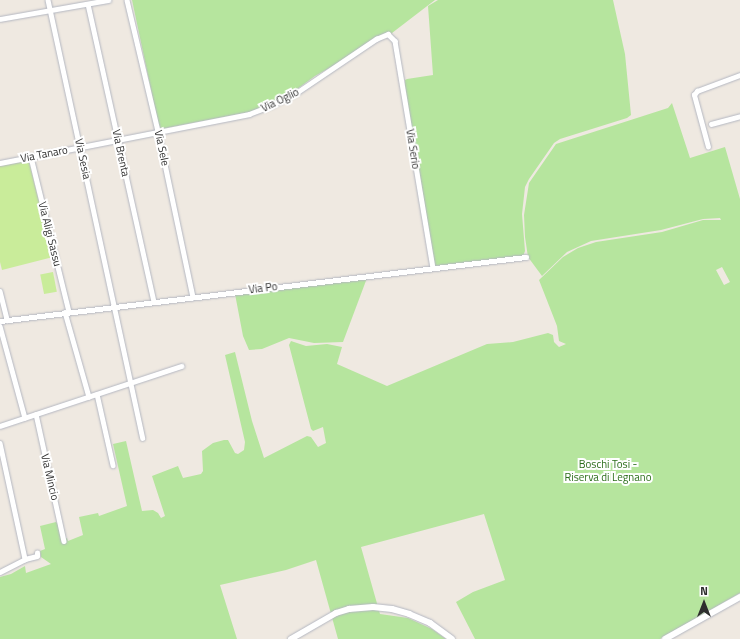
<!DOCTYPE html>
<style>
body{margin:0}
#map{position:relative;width:740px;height:639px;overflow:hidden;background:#efe9e1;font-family:"Titillium Web",sans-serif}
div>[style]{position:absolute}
.green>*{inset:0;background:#b6e59e}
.pitch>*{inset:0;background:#c9ec9a;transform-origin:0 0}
.roads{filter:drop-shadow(0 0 1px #b4b7c1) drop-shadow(0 0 1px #b4b7c1)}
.minor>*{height:4.5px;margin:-2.25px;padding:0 2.25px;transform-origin:2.25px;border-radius:2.25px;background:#fff}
.tertiary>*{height:5.5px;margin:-2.75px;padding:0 2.75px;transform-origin:2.75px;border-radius:2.75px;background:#fff}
.secondary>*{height:6px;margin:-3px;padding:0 3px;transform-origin:3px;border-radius:3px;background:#fff}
span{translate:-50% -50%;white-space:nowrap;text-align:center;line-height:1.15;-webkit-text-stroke:4px #fff;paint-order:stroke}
.street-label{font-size:11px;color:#2e2e2e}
.park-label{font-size:11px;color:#2c6e1b}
.north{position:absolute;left:684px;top:583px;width:40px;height:40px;-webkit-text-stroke:3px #fff;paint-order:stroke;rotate:0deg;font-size:11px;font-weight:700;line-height:16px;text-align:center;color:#2e2e2e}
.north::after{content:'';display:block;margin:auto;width:14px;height:18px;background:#2e2e2e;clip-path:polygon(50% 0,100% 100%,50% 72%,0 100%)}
</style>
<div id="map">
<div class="green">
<i style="clip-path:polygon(132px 0,435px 0,392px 33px,315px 76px,289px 95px,255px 111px,161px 129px,158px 123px)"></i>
<i style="clip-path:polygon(438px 0,613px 0,625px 54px,631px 115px,627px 118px,560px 139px,554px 143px,529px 179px,525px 187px,522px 214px,525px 251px,523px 256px,435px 266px,405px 89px,405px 80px,407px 79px,433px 75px,428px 6px)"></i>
<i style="clip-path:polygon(evenodd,672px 103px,690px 158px,725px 147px,740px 199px,740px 593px,660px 639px,475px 639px,456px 602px,473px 592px,505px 580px,484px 514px,361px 547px,380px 614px,408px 618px,432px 629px,446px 639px,338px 639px,316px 560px,286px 570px,220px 585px,237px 639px,0 639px,0 577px,11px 574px,25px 566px,26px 573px,51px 564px,41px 557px,40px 551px,45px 549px,40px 526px,56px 522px,58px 524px,62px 539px,67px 538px,68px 541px,83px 535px,79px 517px,98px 513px,99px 516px,127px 506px,113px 444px,126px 441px,142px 511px,153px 510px,158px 513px,161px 518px,165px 516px,152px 476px,178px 466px,183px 478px,201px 474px,203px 471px,202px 451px,213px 443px,224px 440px,228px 440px,235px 453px,238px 454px,244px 450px,245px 442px,225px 355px,235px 352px,252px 421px,264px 458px,307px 436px,311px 437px,318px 447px,326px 443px,323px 427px,313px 431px,311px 429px,289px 345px,291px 341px,306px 346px,327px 344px,342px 347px,337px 364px,387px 386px,487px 344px,513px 342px,548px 333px,553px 335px,554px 342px,559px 347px,566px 344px,559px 341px,557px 326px,539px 280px,563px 257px,578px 248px,596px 242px,662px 232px,703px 220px,721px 220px,720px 218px,703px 219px,661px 230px,591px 241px,567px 252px,542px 276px,528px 257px,525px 237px,524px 215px,529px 183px,556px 144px,668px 108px,672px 103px,722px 267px,730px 282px,724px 285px,716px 270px,722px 267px)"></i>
<i style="clip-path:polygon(367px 278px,343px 342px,314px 343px,289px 338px,262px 349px,249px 350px,243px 336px,235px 294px)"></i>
</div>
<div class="pitch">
<i style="clip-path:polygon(27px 161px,29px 162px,53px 257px,2px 270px,0 262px,0 166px)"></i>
<i style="left:53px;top:272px;width:20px;height:13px;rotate:79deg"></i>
</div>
<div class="roads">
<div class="minor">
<i style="left:48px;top:0;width:448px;rotate:77.8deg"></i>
<i style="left:127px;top:0;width:135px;rotate:76.7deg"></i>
<i style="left:158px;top:131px;width:170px;rotate:78.1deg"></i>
<i style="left:88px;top:4px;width:305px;rotate:77.5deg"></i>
<i style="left:0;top:19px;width:110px;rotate:-10deg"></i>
<i style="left:711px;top:124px;width:30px;rotate:-15deg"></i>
<i style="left:708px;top:147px;width:54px;rotate:-105.1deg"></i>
<i style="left:694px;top:95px;width:5px;rotate:-53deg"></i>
<i style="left:697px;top:91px;width:46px;rotate:-20.4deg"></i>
<i style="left:31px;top:157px;width:160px;rotate:76.2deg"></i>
<i style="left:0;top:163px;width:254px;rotate:-11.1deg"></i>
<i style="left:249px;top:114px;width:25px;rotate:-21deg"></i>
<i style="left:272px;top:105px;width:27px;rotate:-27deg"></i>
<i style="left:296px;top:93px;width:97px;rotate:-34deg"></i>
<i style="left:376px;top:39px;width:13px;rotate:-23deg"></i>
<i style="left:388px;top:34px;width:10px;rotate:45deg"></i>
<i style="left:395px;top:41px;width:230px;rotate:80.5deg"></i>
<i style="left:0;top:291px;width:30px;rotate:76deg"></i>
<i style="left:65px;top:312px;width:88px;rotate:74.2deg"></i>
<i style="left:0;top:321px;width:530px;rotate:-6.94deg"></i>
<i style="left:0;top:326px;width:95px;rotate:74.8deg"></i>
<i style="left:97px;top:394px;width:73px;rotate:77.3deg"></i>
<i style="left:36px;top:414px;width:130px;rotate:77.6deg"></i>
<i style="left:0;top:426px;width:191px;rotate:-18.3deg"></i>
<i style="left:0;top:443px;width:119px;rotate:77.8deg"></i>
<i style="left:0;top:572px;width:28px;rotate:-27deg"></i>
<i style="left:25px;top:559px;width:12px;rotate:-14deg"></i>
<i style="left:37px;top:556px;width:3px;rotate:-90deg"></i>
</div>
<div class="tertiary">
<i style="left:665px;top:639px;width:86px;rotate:-29.2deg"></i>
</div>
<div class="secondary">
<i style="left:291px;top:639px;width:52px;rotate:-30deg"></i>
<i style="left:336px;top:613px;width:14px;rotate:-17deg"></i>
<i style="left:349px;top:609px;width:24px;rotate:-5deg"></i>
<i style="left:373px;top:607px;width:19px;rotate:6deg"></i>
<i style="left:392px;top:609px;width:18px;rotate:16deg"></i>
<i style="left:409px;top:614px;width:23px;rotate:23deg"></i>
<i style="left:430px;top:623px;width:27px;rotate:36deg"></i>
</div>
</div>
<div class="street-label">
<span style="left:280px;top:100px;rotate:-26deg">Via Oglio</span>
<span style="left:162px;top:148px;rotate:78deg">Via Sele</span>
<span style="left:413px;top:149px;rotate:81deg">Via Serio</span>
<span style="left:121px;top:153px;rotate:78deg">Via Brenta</span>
<span style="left:44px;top:154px;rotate:-11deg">Via Tanaro</span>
<span style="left:83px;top:159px;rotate:78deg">Via Sesia</span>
<span style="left:50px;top:234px;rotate:76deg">Via Aligi Sassu</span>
<span style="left:263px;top:288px;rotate:-7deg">Via Po</span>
<span style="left:50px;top:477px;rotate:77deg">Via Mincio</span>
</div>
<div class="park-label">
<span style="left:608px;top:471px">Boschi Tosi -<br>Riserva di Legnano</span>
</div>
<div class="north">N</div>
</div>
